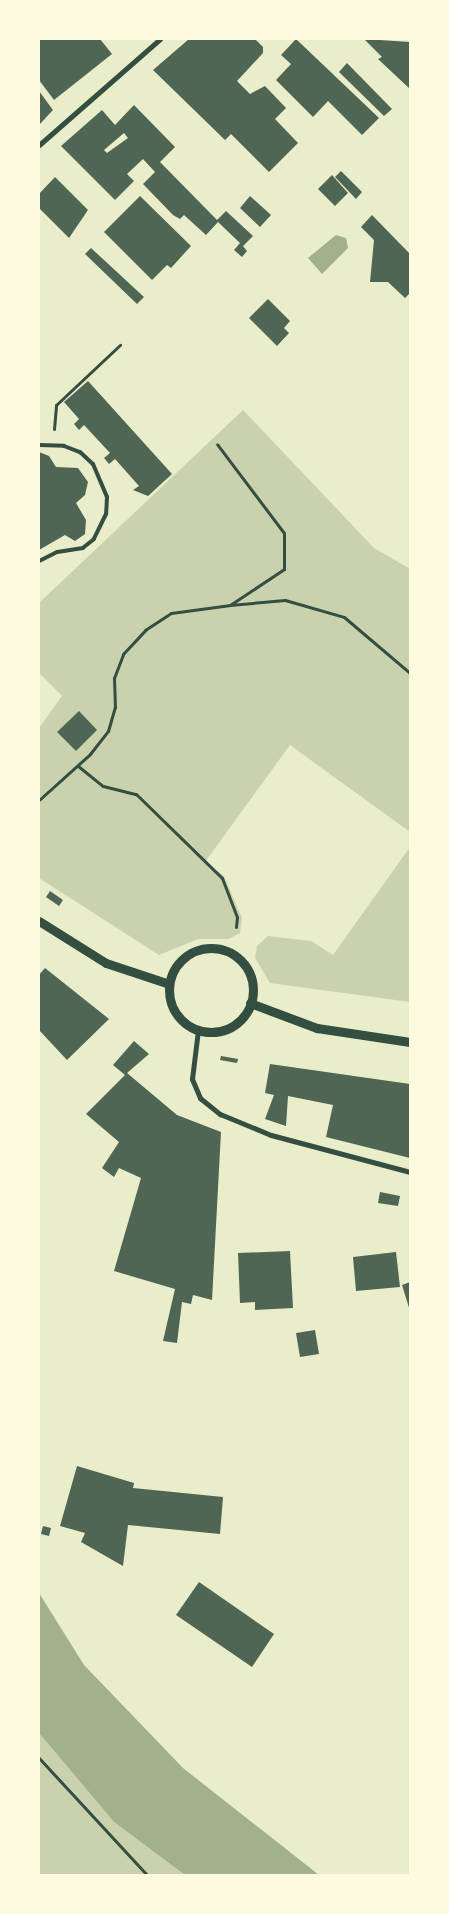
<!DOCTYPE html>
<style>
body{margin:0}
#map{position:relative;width:449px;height:1914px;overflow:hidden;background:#e9edc9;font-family:Merriweather,serif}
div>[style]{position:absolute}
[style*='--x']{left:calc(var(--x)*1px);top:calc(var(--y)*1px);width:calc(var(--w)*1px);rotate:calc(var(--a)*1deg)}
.green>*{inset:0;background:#cad2ad}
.water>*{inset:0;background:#a3b18a}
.building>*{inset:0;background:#4f6655}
.path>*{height:3px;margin:-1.5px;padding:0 1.5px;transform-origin:1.5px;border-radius:1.5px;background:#344e41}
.service>*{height:4px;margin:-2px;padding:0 2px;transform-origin:2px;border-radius:2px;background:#344e41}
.minor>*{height:5px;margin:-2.5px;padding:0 2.5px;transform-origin:2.5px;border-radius:2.5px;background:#344e41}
.tertiary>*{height:9px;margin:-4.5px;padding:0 4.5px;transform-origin:4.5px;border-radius:4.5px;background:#344e41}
.tertiary>.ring{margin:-4.5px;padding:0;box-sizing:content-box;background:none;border:9px solid #344e41;border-radius:50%}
span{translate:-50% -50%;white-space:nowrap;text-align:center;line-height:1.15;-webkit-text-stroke:5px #fefae0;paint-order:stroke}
.frame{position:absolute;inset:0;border:40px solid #fefae0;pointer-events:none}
</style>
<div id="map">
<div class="green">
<div style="clip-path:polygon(243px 410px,374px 548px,410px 569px,410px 832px,290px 745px,205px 862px,224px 876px,242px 918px,240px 933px,229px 939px,198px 939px,159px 955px,39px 878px,39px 728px,62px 696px,39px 673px,39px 603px)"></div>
<div style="clip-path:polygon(410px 847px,410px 1002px,270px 983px,255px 958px,257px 946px,268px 936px,311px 941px,333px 955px)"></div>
<div style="clip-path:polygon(39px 1733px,114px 1822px,185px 1875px,39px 1875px)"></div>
</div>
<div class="water">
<div style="clip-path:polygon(336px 235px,346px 238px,348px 248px,322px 274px,308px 258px)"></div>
<div style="clip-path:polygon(39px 1593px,84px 1665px,183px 1768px,319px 1875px,185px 1875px,114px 1822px,39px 1733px)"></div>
</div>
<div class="building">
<div style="clip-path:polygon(39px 39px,100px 39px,112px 54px,54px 100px,39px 80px)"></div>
<div style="clip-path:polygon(189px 39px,255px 39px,263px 47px,263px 53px,237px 81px,250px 94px,265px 86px,286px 108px,275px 119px,298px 143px,269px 172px,231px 134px,225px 140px,153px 70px)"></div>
<div style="clip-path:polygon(296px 39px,379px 118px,362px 135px,328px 101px,313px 117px,276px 80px,291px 64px,281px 55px)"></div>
<div style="clip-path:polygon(364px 39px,410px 42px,410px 89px,378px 59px,382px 57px)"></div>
<div style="clip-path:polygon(347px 63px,392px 109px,384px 116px,339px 72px)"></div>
<div style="clip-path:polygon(39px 91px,53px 110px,39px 125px)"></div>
<div style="clip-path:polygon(evenodd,134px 105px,175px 147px,160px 162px,217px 220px,226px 211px,253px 236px,243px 246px,247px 251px,242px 257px,234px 250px,240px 243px,218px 222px,206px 235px,184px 215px,180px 219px,173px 215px,143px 184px,155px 172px,143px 159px,127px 174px,134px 181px,115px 200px,61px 146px,102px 110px,115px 125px,134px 105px,124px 133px,128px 138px,107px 153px,104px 150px,124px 133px)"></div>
<div style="clip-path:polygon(341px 171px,362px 192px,356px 199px,335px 177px)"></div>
<div style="clip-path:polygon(332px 175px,348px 193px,335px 206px,318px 189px)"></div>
<div style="clip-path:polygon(55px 177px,88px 210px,69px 238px,39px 208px,39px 194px)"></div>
<div style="clip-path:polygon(140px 196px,191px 246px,171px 268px,167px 265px,152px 280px,104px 232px)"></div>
<div style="clip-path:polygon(250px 196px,271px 215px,260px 227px,240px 208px)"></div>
<div style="clip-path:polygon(372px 215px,410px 254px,410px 293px,405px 298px,388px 282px,370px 282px,374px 240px,361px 227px)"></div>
<div style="clip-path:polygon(91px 248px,144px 297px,137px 304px,85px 254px)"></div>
<div style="clip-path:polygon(268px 299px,290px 321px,284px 328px,289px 333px,277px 346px,249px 318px)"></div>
<div style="clip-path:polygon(88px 381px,172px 474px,148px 496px,133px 490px,139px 486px,115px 459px,109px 464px,104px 458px,110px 453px,84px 425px,79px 430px,74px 424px,79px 419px,64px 402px)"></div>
<div style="clip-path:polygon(39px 452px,49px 456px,56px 467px,78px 468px,88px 482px,85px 495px,76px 503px,86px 520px,85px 534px,75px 541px,65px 535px,39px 550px)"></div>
<div style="clip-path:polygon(79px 711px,97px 730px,76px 751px,57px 732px)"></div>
<div style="clip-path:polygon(50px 891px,63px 900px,59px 906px,46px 897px)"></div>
<div style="clip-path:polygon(45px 968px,109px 1019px,67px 1060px,39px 1030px,39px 975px)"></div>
<div style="clip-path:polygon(134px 1041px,149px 1054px,127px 1073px,177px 1115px,221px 1132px,212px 1300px,193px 1295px,191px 1304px,182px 1302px,177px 1343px,163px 1341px,175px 1289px,114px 1271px,141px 1178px,119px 1168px,114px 1177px,102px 1168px,119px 1142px,86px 1114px,125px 1075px,113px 1065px)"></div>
<div style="clip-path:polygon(221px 1056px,238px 1059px,237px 1063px,220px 1060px)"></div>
<div style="clip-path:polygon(270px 1064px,410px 1084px,410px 1158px,326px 1137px,333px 1105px,288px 1096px,286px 1126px,265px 1119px,274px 1095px,265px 1093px)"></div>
<div style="clip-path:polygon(380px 1192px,400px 1196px,398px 1206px,378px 1203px)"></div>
<div style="clip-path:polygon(290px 1251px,293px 1308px,255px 1310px,255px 1302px,240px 1303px,238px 1253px)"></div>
<div style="clip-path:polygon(396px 1252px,400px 1287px,356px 1291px,353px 1257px)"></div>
<div style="clip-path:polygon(410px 1282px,410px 1311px,402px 1285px)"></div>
<div style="clip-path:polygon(315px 1330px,319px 1354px,300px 1357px,296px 1333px)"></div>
<div style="clip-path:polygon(77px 1466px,134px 1483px,133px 1488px,223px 1497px,220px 1534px,128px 1525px,123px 1566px,81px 1542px,85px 1533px,60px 1526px)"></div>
<div style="clip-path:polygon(43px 1526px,51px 1528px,49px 1536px,41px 1534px)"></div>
<div style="clip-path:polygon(199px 1582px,274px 1634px,252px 1667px,176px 1615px)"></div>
</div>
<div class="path">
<div style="--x:54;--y:429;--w:24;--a:-85"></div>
<div style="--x:56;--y:405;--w:88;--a:-43.2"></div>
<div style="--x:230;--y:605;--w:55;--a:-5.2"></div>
<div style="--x:285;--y:600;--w:61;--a:16.1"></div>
<div style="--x:344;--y:617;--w:87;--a:40.3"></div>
<div style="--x:78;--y:766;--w:32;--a:39"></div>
<div style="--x:103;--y:786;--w:34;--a:14"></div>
<div style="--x:136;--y:794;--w:120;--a:44.3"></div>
<div style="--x:222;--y:878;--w:42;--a:69"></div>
<div style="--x:237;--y:917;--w:10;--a:96"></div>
<div style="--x:39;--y:800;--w:69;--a:-42"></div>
<div style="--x:90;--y:754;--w:29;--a:-52"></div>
<div style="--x:108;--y:731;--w:25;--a:-74"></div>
<div style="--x:115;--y:707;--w:29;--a:-92"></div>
<div style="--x:114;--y:678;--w:26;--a:-69"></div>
<div style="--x:123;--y:654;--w:33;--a:-47"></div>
<div style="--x:145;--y:630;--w:31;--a:-33"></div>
<div style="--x:171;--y:613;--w:60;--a:-7.7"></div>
<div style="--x:230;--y:605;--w:65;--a:-33.7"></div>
<div style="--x:284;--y:569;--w:36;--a:-90"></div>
<div style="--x:284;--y:533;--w:111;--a:-127"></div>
<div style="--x:39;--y:1758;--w:159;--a:47.3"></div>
</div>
<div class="service">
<div style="--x:39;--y:445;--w:25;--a:2"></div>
<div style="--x:64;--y:446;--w:17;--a:21"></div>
<div style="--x:80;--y:452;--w:18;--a:43"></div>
<div style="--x:93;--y:464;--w:36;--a:67"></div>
<div style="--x:107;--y:497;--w:17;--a:93"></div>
<div style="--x:106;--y:514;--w:28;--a:116"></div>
<div style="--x:94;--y:539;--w:14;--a:141"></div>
<div style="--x:83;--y:548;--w:26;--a:171"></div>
<div style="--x:57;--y:552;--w:20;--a:153"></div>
</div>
<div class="minor">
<div style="--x:39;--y:145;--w:161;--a:-41.2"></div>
<div style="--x:198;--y:1030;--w:49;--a:97"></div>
<div style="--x:192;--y:1079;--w:21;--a:67"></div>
<div style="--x:200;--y:1098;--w:26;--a:39"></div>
<div style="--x:220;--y:1114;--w:55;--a:22.4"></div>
<div style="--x:271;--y:1135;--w:144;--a:14.9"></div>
</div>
<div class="tertiary">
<div style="--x:39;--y:921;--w:79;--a:32.1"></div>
<div style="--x:106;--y:963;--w:66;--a:18.4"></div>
<div class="ring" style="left:169px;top:948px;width:75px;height:75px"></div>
<div style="--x:250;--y:1003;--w:72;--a:20.5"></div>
<div style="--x:317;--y:1028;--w:94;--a:8.6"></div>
</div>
<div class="frame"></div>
</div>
